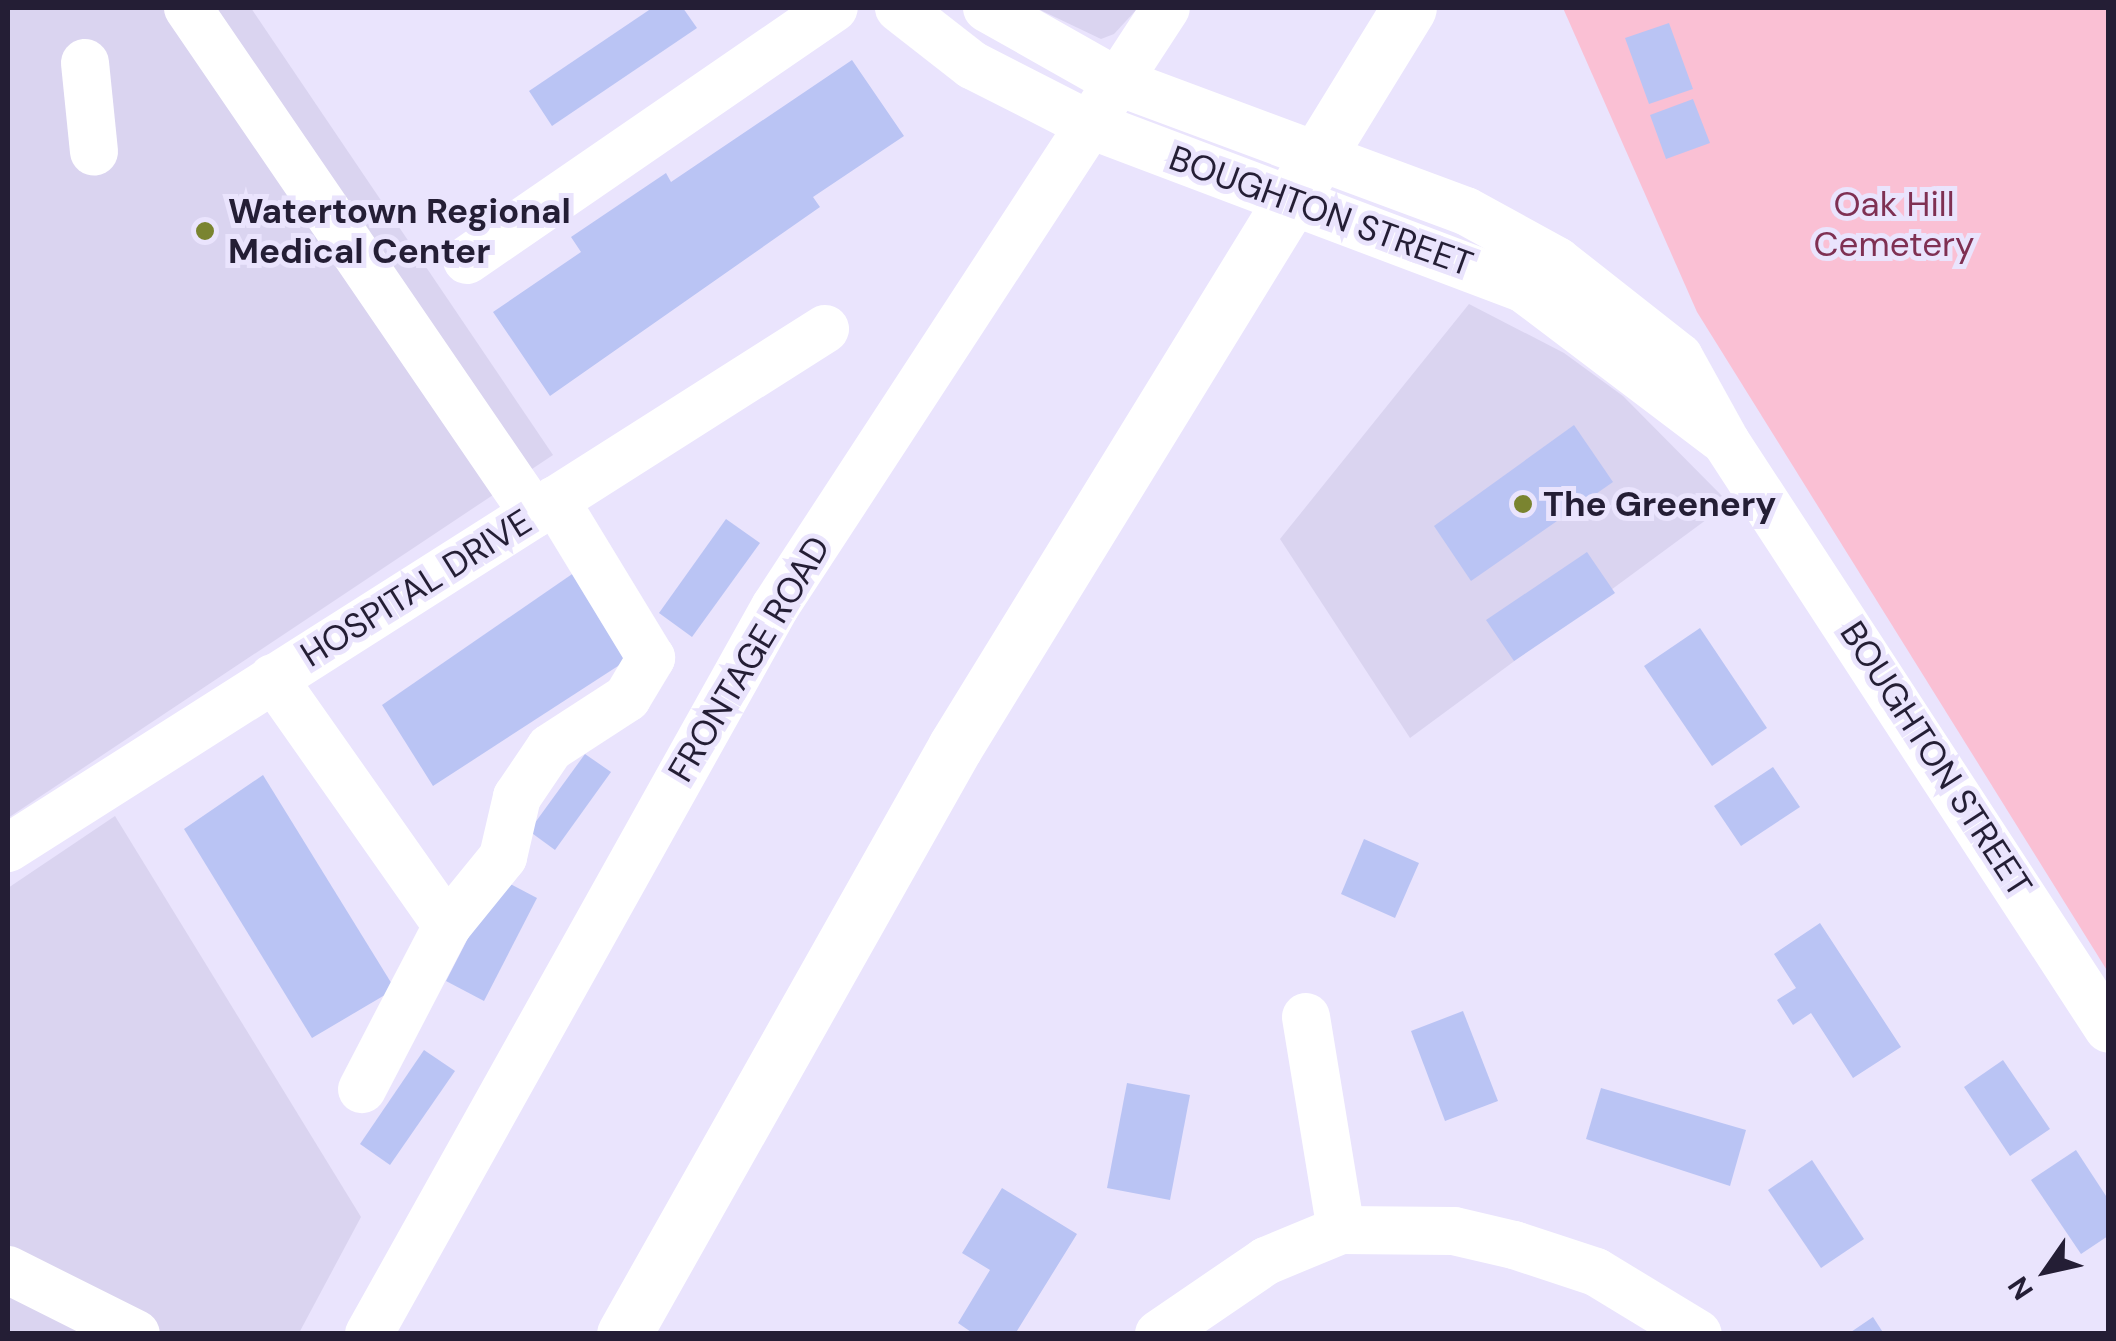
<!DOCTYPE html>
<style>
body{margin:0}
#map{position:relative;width:2116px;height:1341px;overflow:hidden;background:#eae4fd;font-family:"DM Sans",sans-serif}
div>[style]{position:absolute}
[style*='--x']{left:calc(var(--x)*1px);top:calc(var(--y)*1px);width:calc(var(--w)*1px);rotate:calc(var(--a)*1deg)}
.built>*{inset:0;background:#dad4f0}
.green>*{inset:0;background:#fac0d4}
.building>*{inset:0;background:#bac4f4}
.minor>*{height:48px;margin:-24px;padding:0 24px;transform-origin:24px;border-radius:24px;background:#fff}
.highway>*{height:55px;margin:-27.5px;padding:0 27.5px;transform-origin:27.5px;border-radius:27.5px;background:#fff}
.dots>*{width:28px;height:28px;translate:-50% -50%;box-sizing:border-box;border:5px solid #eae4fd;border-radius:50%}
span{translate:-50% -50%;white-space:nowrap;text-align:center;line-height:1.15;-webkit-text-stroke:10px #eae4fd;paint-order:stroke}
.park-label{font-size:35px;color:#7f3053}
.poi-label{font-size:35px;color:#241e35;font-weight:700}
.left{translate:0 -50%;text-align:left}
.street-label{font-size:35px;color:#241e35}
.frame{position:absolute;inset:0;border:10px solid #241e35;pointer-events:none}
.north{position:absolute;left:1996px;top:1221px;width:100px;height:100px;-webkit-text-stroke:8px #eae4fd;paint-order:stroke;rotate:236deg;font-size:28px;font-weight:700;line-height:40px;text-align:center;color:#241e35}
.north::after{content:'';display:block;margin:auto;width:35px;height:45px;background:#241e35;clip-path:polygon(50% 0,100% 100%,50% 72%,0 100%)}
</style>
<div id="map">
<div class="built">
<div style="clip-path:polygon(8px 8px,251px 8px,553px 455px,8px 818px)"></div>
<div style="clip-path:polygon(1036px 8px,1138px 8px,1114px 34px,1101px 39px)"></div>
<div style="clip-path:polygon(1469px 304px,1564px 353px,1623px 396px,1729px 503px,1410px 738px,1280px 539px)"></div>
<div style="clip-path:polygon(115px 816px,361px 1217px,299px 1333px,8px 1334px,8px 888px)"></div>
</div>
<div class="green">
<div style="clip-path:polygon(1563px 8px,2108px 8px,2108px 972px,1697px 312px)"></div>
</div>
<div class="building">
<div style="clip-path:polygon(652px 8px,683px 8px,697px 28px,552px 126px,529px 91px)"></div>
<div style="clip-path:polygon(1669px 23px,1693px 89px,1649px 104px,1625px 38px)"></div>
<div style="clip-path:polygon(852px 60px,904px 136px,813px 197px,820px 207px,550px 396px,493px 312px,581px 252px,571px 237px,666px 173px,671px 182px)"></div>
<div style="clip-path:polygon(1693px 99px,1710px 143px,1666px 159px,1650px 115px)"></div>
<div style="clip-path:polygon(1574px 425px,1613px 482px,1471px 581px,1434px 526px)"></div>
<div style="clip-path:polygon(726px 519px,760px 543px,692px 637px,659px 613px)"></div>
<div style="clip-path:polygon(1587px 552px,1615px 593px,1514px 661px,1486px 620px)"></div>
<div style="clip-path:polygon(578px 570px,635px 655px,433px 786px,382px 705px)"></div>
<div style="clip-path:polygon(1700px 628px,1767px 728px,1712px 766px,1644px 666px)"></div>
<div style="clip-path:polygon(585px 754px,611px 772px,555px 850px,529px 831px)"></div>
<div style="clip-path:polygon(1773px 767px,1800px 807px,1741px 846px,1714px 806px)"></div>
<div style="clip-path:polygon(263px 775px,395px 989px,312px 1038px,184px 829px)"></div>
<div style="clip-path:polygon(1364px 839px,1419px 863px,1395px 918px,1341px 894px)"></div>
<div style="clip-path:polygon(499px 878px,537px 898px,484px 1001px,446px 981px)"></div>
<div style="clip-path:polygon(1820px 923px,1901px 1047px,1853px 1078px,1811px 1013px,1793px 1025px,1777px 1000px,1796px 988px,1774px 954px)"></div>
<div style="clip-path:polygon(1463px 1011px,1498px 1101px,1445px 1121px,1411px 1031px)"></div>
<div style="clip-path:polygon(424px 1050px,455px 1071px,390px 1165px,360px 1144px)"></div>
<div style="clip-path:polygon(2003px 1060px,2050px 1129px,2010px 1156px,1964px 1087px)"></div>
<div style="clip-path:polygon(1127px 1083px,1190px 1095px,1170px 1200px,1107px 1188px)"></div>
<div style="clip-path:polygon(1601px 1088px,1746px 1130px,1730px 1186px,1586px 1139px)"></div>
<div style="clip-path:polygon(2076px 1150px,2108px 1199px,2108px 1236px,2081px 1254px,2031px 1180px)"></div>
<div style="clip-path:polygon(1812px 1160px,1864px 1239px,1821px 1268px,1768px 1190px)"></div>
<div style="clip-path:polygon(1002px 1188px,1077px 1234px,1015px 1334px,974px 1334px,958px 1323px,990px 1270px,962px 1253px)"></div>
<div style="clip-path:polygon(1873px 1317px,1884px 1334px,1848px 1334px)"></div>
</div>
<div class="minor">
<div style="--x:188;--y:8;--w:613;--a:55.64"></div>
<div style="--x:899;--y:8;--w:93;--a:38"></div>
<div style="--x:972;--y:65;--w:130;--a:27"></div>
<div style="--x:1088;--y:124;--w:465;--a:20.7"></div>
<div style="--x:1523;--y:288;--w:247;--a:37.1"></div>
<div style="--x:987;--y:8;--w:148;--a:29.5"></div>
<div style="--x:1116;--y:81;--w:373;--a:20.4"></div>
<div style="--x:1466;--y:211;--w:104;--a:28.8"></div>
<div style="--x:1557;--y:261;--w:155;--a:38.2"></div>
<div style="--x:1679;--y:357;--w:97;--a:61.1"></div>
<div style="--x:1726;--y:442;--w:700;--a:56.9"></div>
<div style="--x:85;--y:63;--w:89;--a:84.2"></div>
<div style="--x:467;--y:260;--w:445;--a:-34.5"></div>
<div style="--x:273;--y:678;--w:303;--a:54.9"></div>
<div style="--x:447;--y:926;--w:184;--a:117.5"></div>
<div style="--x:8;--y:848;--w:968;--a:-32.43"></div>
<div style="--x:447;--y:926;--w:89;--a:-50.9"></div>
<div style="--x:503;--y:857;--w:62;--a:-76.9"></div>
<div style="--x:517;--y:797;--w:59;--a:-56"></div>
<div style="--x:550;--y:748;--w:92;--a:-33"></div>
<div style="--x:627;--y:698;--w:47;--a:-59"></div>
<div style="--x:651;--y:658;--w:185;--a:-121.3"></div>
<div style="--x:1306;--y:1017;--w:216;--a:80.7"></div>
<div style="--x:8;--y:1270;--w:143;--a:26.6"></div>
<div style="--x:369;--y:1334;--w:833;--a:-60.82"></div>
<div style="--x:775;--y:607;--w:715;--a:-56.87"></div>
<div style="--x:1159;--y:1334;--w:130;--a:-34.3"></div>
<div style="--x:1266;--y:1261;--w:81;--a:-22.5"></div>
<div style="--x:1341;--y:1230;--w:113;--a:0.5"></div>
<div style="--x:1454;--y:1231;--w:62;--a:13.1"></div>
<div style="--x:1514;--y:1245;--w:86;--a:18.2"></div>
<div style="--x:1596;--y:1272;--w:119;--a:31.3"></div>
</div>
<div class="highway">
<div style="--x:624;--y:1334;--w:674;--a:-60.58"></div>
<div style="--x:955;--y:747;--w:867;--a:-58.44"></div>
</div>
<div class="dots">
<div style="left:205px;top:231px;background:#7a8430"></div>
<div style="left:1523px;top:504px;background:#7a8430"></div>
</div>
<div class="park-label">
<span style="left:1894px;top:224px">Oak Hill<br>Cemetery</span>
</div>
<div class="poi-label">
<span class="left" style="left:228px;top:231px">Watertown Regional<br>Medical Center</span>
<span class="left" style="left:1543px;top:504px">The Greenery</span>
</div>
<div class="street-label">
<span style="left:1321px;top:211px;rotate:20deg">BOUGHTON STREET</span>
<span style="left:416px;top:588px;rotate:-32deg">HOSPITAL DRIVE</span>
<span style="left:749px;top:659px;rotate:-59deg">FRONTAGE ROAD</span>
<span style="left:1936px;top:759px;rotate:57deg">BOUGHTON STREET</span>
</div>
<div class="frame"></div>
<div class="north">N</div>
</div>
